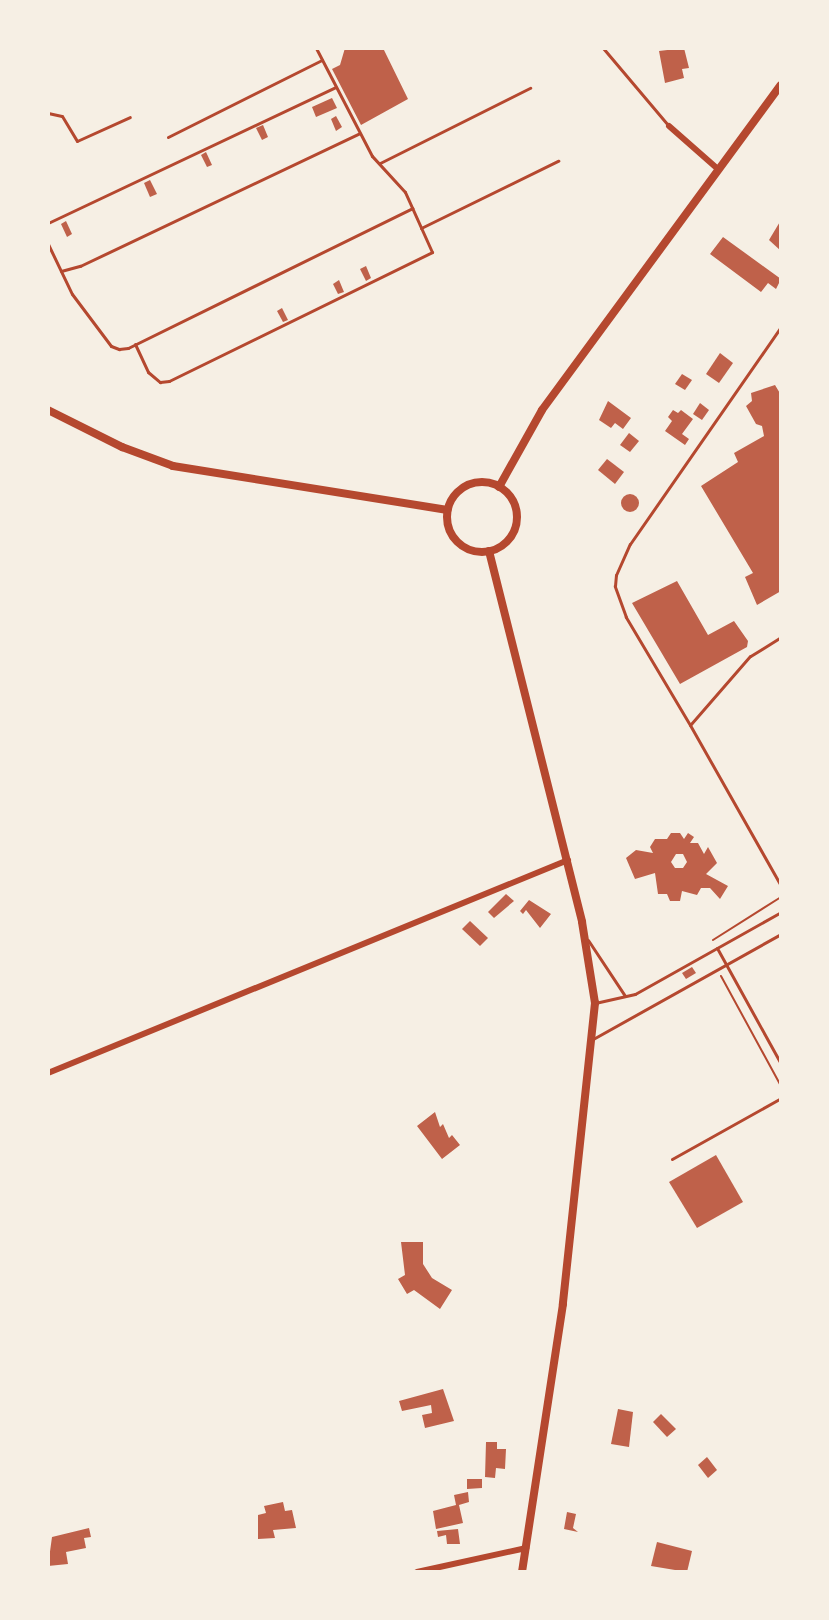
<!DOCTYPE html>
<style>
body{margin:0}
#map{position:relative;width:829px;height:1620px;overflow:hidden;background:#f6efe4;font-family:"PT Sans Narrow",sans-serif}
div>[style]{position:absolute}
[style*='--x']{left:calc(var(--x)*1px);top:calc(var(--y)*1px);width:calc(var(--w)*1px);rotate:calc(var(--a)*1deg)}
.building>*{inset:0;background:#bf614a}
.round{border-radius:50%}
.path>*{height:2px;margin:-1px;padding:0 1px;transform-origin:1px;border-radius:1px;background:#b5482f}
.service>*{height:3px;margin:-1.5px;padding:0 1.5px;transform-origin:1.5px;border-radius:1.5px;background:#b5482f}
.minor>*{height:6px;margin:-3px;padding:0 3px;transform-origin:3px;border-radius:3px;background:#b5482f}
.tertiary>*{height:8px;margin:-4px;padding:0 4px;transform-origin:4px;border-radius:4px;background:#b5482f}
.tertiary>.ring{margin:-4px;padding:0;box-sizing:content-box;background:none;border:8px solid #b5482f;border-radius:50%}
span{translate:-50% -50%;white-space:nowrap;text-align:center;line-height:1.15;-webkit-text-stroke:4.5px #f6efe4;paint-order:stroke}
.frame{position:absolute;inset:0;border:50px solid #f6efe4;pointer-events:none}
</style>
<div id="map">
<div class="building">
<div style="clip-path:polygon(345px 48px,383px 48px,408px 99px,361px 125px,332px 69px,340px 65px)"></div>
<div style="clip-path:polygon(684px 48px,689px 68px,682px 69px,684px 78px,665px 83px,659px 51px)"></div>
<div style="clip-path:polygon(332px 98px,337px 108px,316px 117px,312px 107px)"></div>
<div style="clip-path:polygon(336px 116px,342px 127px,336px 131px,331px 119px)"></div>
<div style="clip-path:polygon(263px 125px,268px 137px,262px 140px,256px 128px)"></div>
<div style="clip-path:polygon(206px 152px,212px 165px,207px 167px,201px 155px)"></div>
<div style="clip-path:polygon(150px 180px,157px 194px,150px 197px,144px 183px)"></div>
<div style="clip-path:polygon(781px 220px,781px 251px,769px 240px)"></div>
<div style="clip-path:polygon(66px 221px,72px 234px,67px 237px,61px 224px)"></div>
<div style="clip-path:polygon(723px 237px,781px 279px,776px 289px,768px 283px,761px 292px,710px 254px)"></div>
<div style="clip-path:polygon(366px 266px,371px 278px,366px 281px,360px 269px)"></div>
<div style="clip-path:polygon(339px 280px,344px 292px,338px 294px,333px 284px)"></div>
<div style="clip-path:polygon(282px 308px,288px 320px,283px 322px,277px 311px)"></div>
<div style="clip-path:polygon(720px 353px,733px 363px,719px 383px,706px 374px)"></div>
<div style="clip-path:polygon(682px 374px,692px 380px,685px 390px,675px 384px)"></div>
<div style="clip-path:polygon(775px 385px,781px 395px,781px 591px,757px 605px,745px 577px,753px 573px,701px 486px,738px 462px,734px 453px,764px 436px,762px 426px,756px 424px,746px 406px,752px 401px,751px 393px)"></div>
<div style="clip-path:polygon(608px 401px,631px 418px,623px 429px,615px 423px,611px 428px,599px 420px)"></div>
<div style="clip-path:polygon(700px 403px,709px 410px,702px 420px,693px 414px)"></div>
<div style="clip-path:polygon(673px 410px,678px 413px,681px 410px,693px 419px,682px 434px,689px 439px,685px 445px,665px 431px,672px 421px,668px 417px)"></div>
<div style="clip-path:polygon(629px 433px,639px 441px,630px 452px,620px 445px)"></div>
<div style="clip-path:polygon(607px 459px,624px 472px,615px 484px,598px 470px)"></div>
<div class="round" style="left:621px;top:494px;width:18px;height:18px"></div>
<div style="clip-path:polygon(677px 581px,708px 635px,734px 621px,748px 641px,747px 647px,680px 684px,632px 603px)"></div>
<div style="clip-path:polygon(evenodd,671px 833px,680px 833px,684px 839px,688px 833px,694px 837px,690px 843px,698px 843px,704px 854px,708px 847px,717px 863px,706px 874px,728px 886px,720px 899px,710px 888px,701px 888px,697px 895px,682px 891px,680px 901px,670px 901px,667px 894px,658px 894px,655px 873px,635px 879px,626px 858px,636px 850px,653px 853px,650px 847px,655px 839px,667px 839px,671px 833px,676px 854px,683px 854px,687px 862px,683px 868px,675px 868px,671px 862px,676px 854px)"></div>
<div style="clip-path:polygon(506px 894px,514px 901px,494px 918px,488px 912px)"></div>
<div style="clip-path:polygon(529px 900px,551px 914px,540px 928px,526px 910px,523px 914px,520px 911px)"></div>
<div style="clip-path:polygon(470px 921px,488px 938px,480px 946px,462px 929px)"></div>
<div style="clip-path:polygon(692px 967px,696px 973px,686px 979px,682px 973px)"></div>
<div style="clip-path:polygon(435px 1112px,440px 1127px,443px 1124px,449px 1138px,452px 1135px,460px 1145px,442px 1159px,417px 1126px)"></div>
<div style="clip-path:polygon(716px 1155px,743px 1202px,697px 1228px,669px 1182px)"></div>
<div style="clip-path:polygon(401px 1242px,423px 1242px,423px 1264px,432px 1278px,452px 1290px,440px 1309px,414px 1290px,407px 1294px,398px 1279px,405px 1275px)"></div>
<div style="clip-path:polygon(443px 1389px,454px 1421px,425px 1428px,422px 1415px,432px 1413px,431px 1405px,402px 1411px,399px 1401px)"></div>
<div style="clip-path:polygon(618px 1409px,633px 1412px,629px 1447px,611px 1444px)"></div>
<div style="clip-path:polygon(661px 1414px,676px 1429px,667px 1437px,653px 1422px)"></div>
<div style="clip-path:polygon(486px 1442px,497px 1442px,497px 1449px,506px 1449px,505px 1469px,496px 1468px,495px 1478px,485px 1477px)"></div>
<div style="clip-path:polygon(707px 1457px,717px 1470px,708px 1478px,698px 1465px)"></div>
<div style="clip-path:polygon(467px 1479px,482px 1479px,482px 1488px,467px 1489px)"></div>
<div style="clip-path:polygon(468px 1492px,469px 1502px,459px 1505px,463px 1523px,436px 1529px,433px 1511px,456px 1505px,454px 1495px)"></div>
<div style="clip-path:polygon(283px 1502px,285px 1511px,292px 1510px,296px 1528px,273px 1530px,275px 1538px,258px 1539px,258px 1515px,266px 1513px,264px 1506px)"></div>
<div style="clip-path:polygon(567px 1512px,576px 1514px,573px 1528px,578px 1532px,564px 1529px)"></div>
<div style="clip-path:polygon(89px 1528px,91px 1537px,84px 1538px,86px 1548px,66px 1552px,68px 1564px,48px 1566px,52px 1537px)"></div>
<div style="clip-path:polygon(458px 1529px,460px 1544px,447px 1544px,446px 1535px,438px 1537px,437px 1531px)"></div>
<div style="clip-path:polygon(657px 1542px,692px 1551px,687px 1572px,651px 1566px)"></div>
</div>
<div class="path">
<div style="--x:713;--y:940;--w:80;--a:-32.3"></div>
<div style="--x:721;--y:976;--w:125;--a:61.4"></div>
</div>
<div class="service">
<div style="--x:603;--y:48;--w:102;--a:49.8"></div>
<div style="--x:48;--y:113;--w:14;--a:12"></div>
<div style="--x:62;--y:116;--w:29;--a:59"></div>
<div style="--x:77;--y:141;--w:58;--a:-24.4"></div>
<div style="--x:168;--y:137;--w:172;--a:-26.6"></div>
<div style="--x:380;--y:163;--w:168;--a:-26.6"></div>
<div style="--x:48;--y:223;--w:318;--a:-25.3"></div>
<div style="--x:421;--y:228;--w:153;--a:-26.1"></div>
<div style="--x:48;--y:244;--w:55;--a:64.4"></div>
<div style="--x:72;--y:294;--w:65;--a:53.1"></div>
<div style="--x:111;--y:346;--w:9;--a:21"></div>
<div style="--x:119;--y:349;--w:9;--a:-6"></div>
<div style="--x:128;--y:348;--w:317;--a:-26.2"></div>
<div style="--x:61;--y:271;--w:20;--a:-15"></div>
<div style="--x:80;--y:266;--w:308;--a:-25.4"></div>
<div style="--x:135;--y:344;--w:31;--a:65"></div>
<div style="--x:148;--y:372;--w:16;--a:40"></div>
<div style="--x:160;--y:382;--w:9;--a:-6"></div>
<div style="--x:169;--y:381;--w:293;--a:-26.1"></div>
<div style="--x:432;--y:252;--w:66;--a:-114.2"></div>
<div style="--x:405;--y:192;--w:49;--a:-132.5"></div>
<div style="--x:372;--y:156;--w:122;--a:-117.4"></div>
<div style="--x:781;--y:637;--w:36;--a:148"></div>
<div style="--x:750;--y:656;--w:91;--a:131"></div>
<div style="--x:690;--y:725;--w:185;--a:60.5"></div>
<div style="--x:690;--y:725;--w:126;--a:-120.7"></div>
<div style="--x:626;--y:617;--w:33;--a:-110"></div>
<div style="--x:615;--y:586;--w:11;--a:-85"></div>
<div style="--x:616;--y:575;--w:34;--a:-66"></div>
<div style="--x:630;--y:544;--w:264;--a:-55.2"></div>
<div style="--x:588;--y:940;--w:67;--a:56.5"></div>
<div style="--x:717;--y:948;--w:132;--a:61.1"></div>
<div style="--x:595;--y:1003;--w:41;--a:-12.7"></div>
<div style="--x:635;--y:994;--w:167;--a:-29.3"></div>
<div style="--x:593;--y:1039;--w:215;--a:-29.2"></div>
<div style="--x:672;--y:1159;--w:125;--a:-29.2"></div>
</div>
<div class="minor">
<div style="--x:669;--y:126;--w:65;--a:41.3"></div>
<div style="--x:48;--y:1073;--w:562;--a:-22.27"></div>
<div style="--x:417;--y:1572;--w:112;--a:-12.4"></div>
</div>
<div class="tertiary">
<div style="--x:48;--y:410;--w:83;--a:26.6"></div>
<div style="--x:122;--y:447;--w:54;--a:20.4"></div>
<div style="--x:173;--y:466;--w:278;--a:9.1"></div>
<div class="ring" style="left:447px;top:482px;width:62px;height:62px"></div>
<div style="--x:499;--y:487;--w:88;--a:-60.8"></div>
<div style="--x:542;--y:410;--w:403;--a:-53.7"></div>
<div style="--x:489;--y:551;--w:382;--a:75.9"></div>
<div style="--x:582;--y:922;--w:82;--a:80.9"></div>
<div style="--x:595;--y:1003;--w:303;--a:96.1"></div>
<div style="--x:563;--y:1304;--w:271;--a:98.7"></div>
</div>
<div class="frame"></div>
</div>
